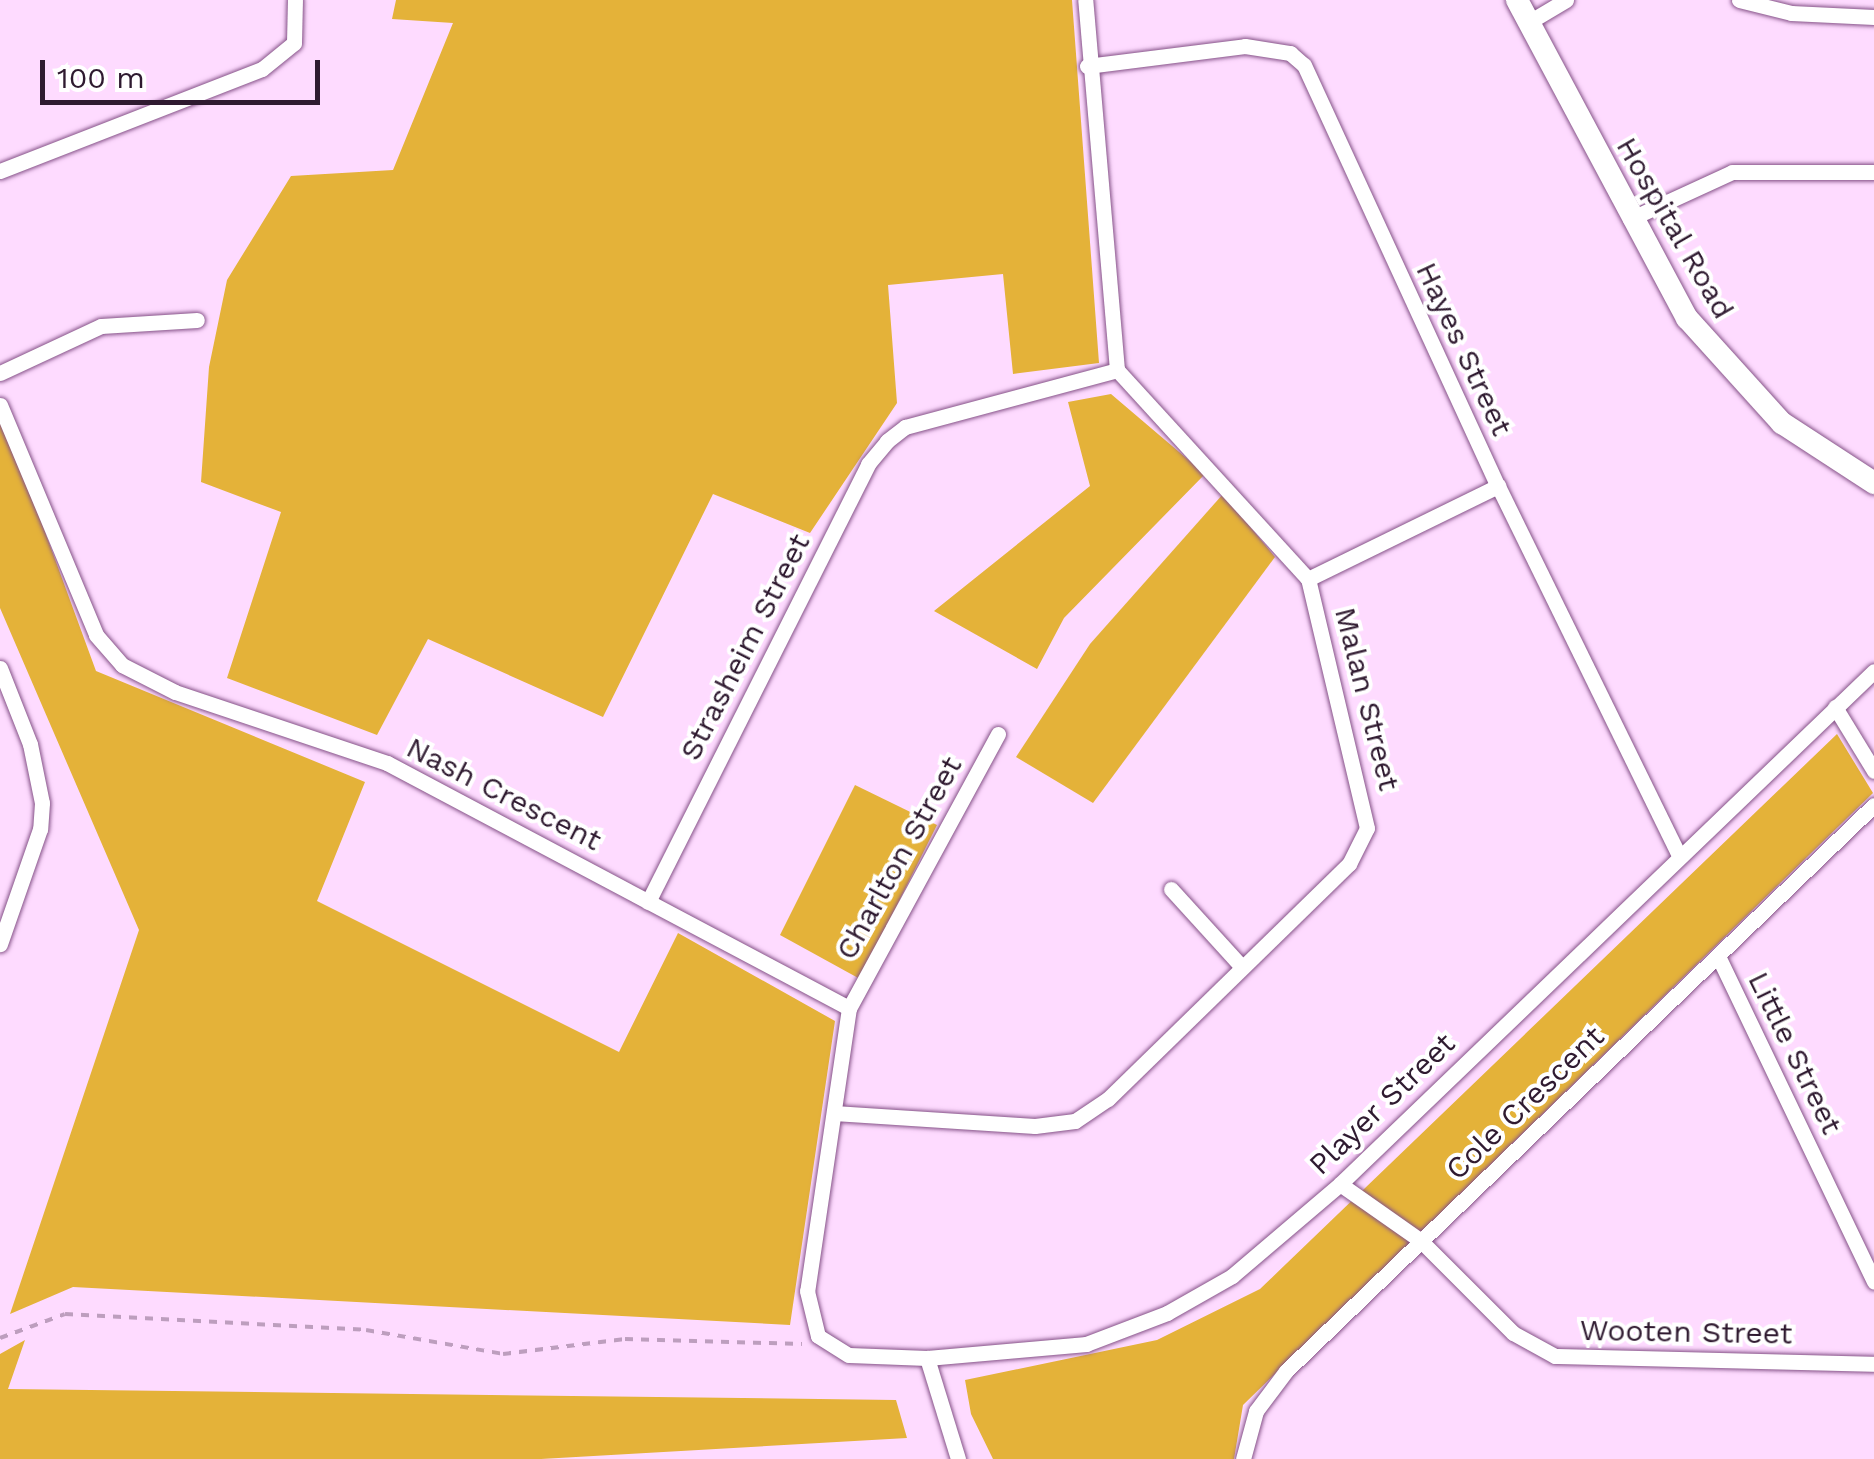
<!DOCTYPE html>
<style>
body{margin:0}
#map{position:relative;width:1874px;height:1459px;overflow:hidden;background:#fedbff;font-family:"Work Sans",sans-serif}
div>[style]{position:absolute}
[style*='--x']{left:calc(var(--x)*1px);top:calc(var(--y)*1px);width:calc(var(--w)*1px);rotate:calc(var(--a)*1deg)}
.green>*{inset:0;background:#e4b239}
.path>*{height:4px;margin-top:-2px;transform-origin:0;background:repeating-linear-gradient(90deg,#bd9ebe 0 8px,transparent 0 16px)}
.roads{filter:drop-shadow(0 0 2px #855288) drop-shadow(0 0 2px #855288)}
.street>*{height:15px;margin:-7.5px;padding:0 7.5px;transform-origin:7.5px;border-radius:7.5px;background:#fff}
.secondary>*{height:22px;margin:-11px;padding:0 11px;transform-origin:11px;border-radius:11px;background:#fff}
span{translate:-50% -50%;white-space:nowrap;text-align:center;line-height:1.15;-webkit-text-stroke:8px #fff;paint-order:stroke}
.street-label{font-size:30px;color:#2f1a30}
.scale{position:absolute;left:40px;top:60px;width:280px;height:45px;box-sizing:border-box;border:5px solid #2f1a30;border-top:0;padding-left:12px;font-size:30px;line-height:35px;white-space:nowrap;color:#2f1a30;-webkit-text-stroke:8px #fff;paint-order:stroke}
</style>
<div id="map">
<div class="green">
<div style="clip-path:polygon(396px 0,1072px 0,1099px 363px,1013px 374px,1003px 274px,888px 285px,897px 403px,810px 533px,713px 494px,603px 717px,428px 639px,377px 735px,227px 678px,281px 512px,201px 482px,209px 367px,227px 280px,291px 176px,393px 170px,453px 23px,392px 19px)"></div>
<div style="clip-path:polygon(1111px 394px,1205px 474px,1064px 618px,1037px 669px,934px 611px,1090px 486px,1068px 402px)"></div>
<div style="clip-path:polygon(0 409px,96px 671px,365px 782px,317px 901px,619px 1052px,678px 933px,835px 1021px,790px 1325px,73px 1287px,10px 1314px,139px 930px,0 608px)"></div>
<div style="clip-path:polygon(1223px 494px,1275px 557px,1093px 803px,1016px 757px,1090px 644px)"></div>
<div style="clip-path:polygon(1837px 734px,1873px 793px,1243px 1405px,1234px 1459px,993px 1459px,971px 1414px,965px 1380px,1157px 1340px,1260px 1289px)"></div>
<div style="clip-path:polygon(855px 785px,937px 825px,860px 979px,780px 935px)"></div>
<div style="clip-path:polygon(25px 1340px,8px 1389px,896px 1400px,907px 1438px,541px 1459px,0 1459px,0 1354px)"></div>
</div>
<div class="path">
<div style="--x:0;--y:1338;--w:69;--a:-20.3"></div>
<div style="--x:65;--y:1314;--w:301;--a:3"></div>
<div style="--x:366;--y:1330;--w:139;--a:9.9"></div>
<div style="--x:503;--y:1354;--w:123;--a:-7"></div>
<div style="--x:625;--y:1339;--w:177;--a:1.6"></div>
</div>
<div class="roads">
<div class="street">
<div style="--x:1739;--y:0;--w:54;--a:14"></div>
<div style="--x:1791;--y:13;--w:83;--a:2.8"></div>
<div style="--x:1529;--y:22;--w:43;--a:-30.7"></div>
<div style="--x:1087;--y:66;--w:159;--a:-7.2"></div>
<div style="--x:1245;--y:46;--w:46;--a:8.8"></div>
<div style="--x:1290;--y:53;--w:18;--a:41"></div>
<div style="--x:1304;--y:65;--w:464;--a:65.3"></div>
<div style="--x:1498;--y:486;--w:409;--a:63.9"></div>
<div style="--x:0;--y:171;--w:281;--a:-21.3"></div>
<div style="--x:262;--y:69;--w:41;--a:-39.1"></div>
<div style="--x:294;--y:43;--w:43;--a:-88.7"></div>
<div style="--x:1630;--y:219;--w:112;--a:-24.7"></div>
<div style="--x:1732;--y:172;--w:142;--a:0"></div>
<div style="--x:0;--y:373;--w:111;--a:-25"></div>
<div style="--x:101;--y:326;--w:96;--a:-3.6"></div>
<div style="--x:0;--y:405;--w:249;--a:67.3"></div>
<div style="--x:96;--y:635;--w:40;--a:49"></div>
<div style="--x:122;--y:665;--w:59;--a:27"></div>
<div style="--x:175;--y:692;--w:224;--a:18.5"></div>
<div style="--x:387;--y:763;--w:523;--a:27.94"></div>
<div style="--x:1308;--y:579;--w:212;--a:-26.1"></div>
<div style="--x:0;--y:668;--w:82;--a:68.5"></div>
<div style="--x:30;--y:744;--w:60;--a:78.5"></div>
<div style="--x:42;--y:803;--w:26;--a:94"></div>
<div style="--x:40;--y:829;--w:122;--a:109.2"></div>
<div style="--x:1835;--y:707;--w:75;--a:58.6"></div>
<div style="--x:998;--y:734;--w:312;--a:118.5"></div>
<div style="--x:849;--y:1008;--w:286;--a:98.4"></div>
<div style="--x:807;--y:1291;--w:46;--a:76.3"></div>
<div style="--x:818;--y:1336;--w:36;--a:32"></div>
<div style="--x:849;--y:1355;--w:78;--a:2.2"></div>
<div style="--x:927;--y:1358;--w:160;--a:-5"></div>
<div style="--x:1086;--y:1344;--w:87;--a:-20.9"></div>
<div style="--x:1167;--y:1313;--w:75;--a:-29.6"></div>
<div style="--x:1232;--y:1276;--w:142;--a:-40.4"></div>
<div style="--x:1340;--y:1184;--w:740;--a:-43.85"></div>
<div style="--x:1171;--y:889;--w:105;--a:47.7"></div>
<div style="--x:648;--y:902;--w:490;--a:-63.3"></div>
<div style="--x:868;--y:464;--w:30;--a:-50"></div>
<div style="--x:887;--y:441;--w:23;--a:-38"></div>
<div style="--x:905;--y:427;--w:220;--a:-15"></div>
<div style="--x:1718;--y:956;--w:361;--a:64.4"></div>
<div style="--x:834;--y:1113;--w:201;--a:3.7"></div>
<div style="--x:1035;--y:1126;--w:40;--a:-7.1"></div>
<div style="--x:1075;--y:1121;--w:40;--a:-34"></div>
<div style="--x:1108;--y:1099;--w:337;--a:-44.3"></div>
<div style="--x:1349;--y:864;--w:40;--a:-63.4"></div>
<div style="--x:1367;--y:828;--w:256;--a:-103.3"></div>
<div style="--x:1308;--y:579;--w:283;--a:-132.4"></div>
<div style="--x:1117;--y:370;--w:371;--a:-94.9"></div>
<div style="--x:1340;--y:1184;--w:99;--a:35.1"></div>
<div style="--x:1421;--y:1241;--w:130;--a:45"></div>
<div style="--x:1513;--y:1333;--w:48;--a:28.7"></div>
<div style="--x:1555;--y:1356;--w:319;--a:1.4"></div>
<div style="--x:927;--y:1358;--w:106;--a:72.9"></div>
<div style="--x:1243;--y:1459;--w:50;--a:-74.8"></div>
<div style="--x:1256;--y:1411;--w:50;--a:-53.1"></div>
<div style="--x:1286;--y:1371;--w:816;--a:-43.91"></div>
</div>
<div class="secondary">
<div style="--x:1517;--y:0;--w:361;--a:61.9"></div>
<div style="--x:1687;--y:318;--w:142;--a:47.9"></div>
<div style="--x:1782;--y:423;--w:110;--a:33.1"></div>
</div>
</div>
<div class="street-label">
<span style="left:1675px;top:228px;rotate:60deg">Hospital Road</span>
<span style="left:1464px;top:349px;rotate:65deg">Hayes Street</span>
<span style="left:745px;top:647px;rotate:-63deg">Strasheim Street</span>
<span style="left:1367px;top:699px;rotate:76deg">Malan Street</span>
<span style="left:504px;top:794px;rotate:27deg">Nash Crescent</span>
<span style="left:899px;top:858px;rotate:-61deg">Charlton Street</span>
<span style="left:1795px;top:1053px;rotate:64deg">Little Street</span>
<span style="left:1525px;top:1103px;rotate:-44deg">Cole Crescent</span>
<span style="left:1382px;top:1104px;rotate:-44deg">Player Street</span>
<span style="left:1686px;top:1332px;rotate:1deg">Wooten Street</span>
</div>
<div class="scale">100 m</div>
</div>
